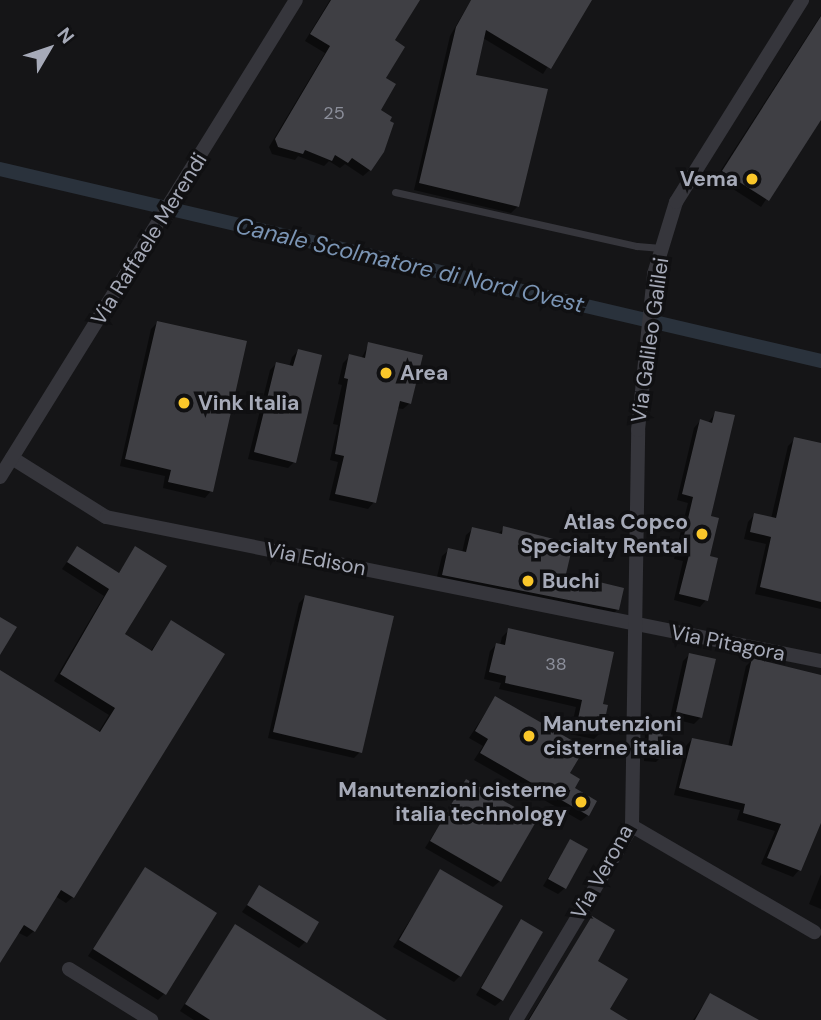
<!DOCTYPE html>
<style>
body{margin:0}
#map{position:relative;width:821px;height:1020px;overflow:hidden;background:#151517;font-family:"DM Sans",sans-serif}
div>[style]{position:absolute}
[style*='--x']{left:calc(var(--x)*1px);top:calc(var(--y)*1px);width:calc(var(--w)*1px);rotate:calc(var(--a)*1deg)}
.shadow>*{inset:0;background:#0007}
.canal>*{height:14px;margin:-7px;padding:0 7px;transform-origin:7px;border-radius:7px;background:#2a323c}
.building>*{inset:0;background:#3f3f44}
.service>*{height:7px;margin:-3.5px;padding:0 3.5px;transform-origin:3.5px;border-radius:3.5px;background:#36363c}
.minor>*{height:14px;margin:-7px;padding:0 7px;transform-origin:7px;border-radius:7px;background:#36363c}
.dots>*{width:19px;height:19px;translate:-50% -50%;box-sizing:border-box;border:4px solid #101012;border-radius:50%}
span{translate:-50% -50%;white-space:nowrap;text-align:center;line-height:1.15;-webkit-text-stroke:7px #101012;paint-order:stroke}
.number-label{font-size:18px;color:#8c8f9b}
.number-label span{-webkit-text-stroke-width:0}
.poi-label{font-size:21px;color:#a6aab8;font-weight:700}
.right{translate:-100% -50%;text-align:right}
.left{translate:0 -50%;text-align:left}
.street-label{font-size:21px;color:#a6aab8}
.water-label{font-size:23px;color:#7b95b5;font-style:italic}
.north{position:absolute;left:14px;top:14px;width:70px;height:70px;-webkit-text-stroke:5px #101012;paint-order:stroke;rotate:51deg;font-size:19px;font-weight:700;line-height:28px;text-align:center;color:#a6aab8}
.north::after{content:'';display:block;margin:auto;width:24px;height:32px;background:#a6aab8;clip-path:polygon(50% 0,100% 100%,50% 72%,0 100%)}
</style>
<div id="map">
<div class="shadow">
<div style="clip-path:polygon(330px 0,418px 0,393px 40px,370px 170px,363px 176px,345px 164px,340px 168px,329px 161px,324px 166px,298px 156px,295px 160px,272px 154px,269px 147px,325px 53px,305px 41px)"></div>
<div style="clip-path:polygon(471px 0,590px 0,543px 74px,483px 38px,474px 77px,518px 206px,511px 213px,414px 190px,450px 36px)"></div>
<div style="clip-path:polygon(821px 15px,821px 117px,761px 207px,716px 178px)"></div>
<div style="clip-path:polygon(157px 323px,211px 491px,205px 498px,163px 488px,165px 476px,120px 466px,151px 329px)"></div>
<div style="clip-path:polygon(369px 344px,410px 403px,403px 409px,396px 408px,374px 502px,368px 509px,329px 500px,338px 462px,330px 460px,338px 425px,333px 424px,342px 385px,338px 384px,343px 363px,350px 356px,361px 359px)"></div>
<div style="clip-path:polygon(298px 351px,294px 462px,288px 468px,248px 459px,270px 370px,276px 364px,289px 367px,292px 357px)"></div>
<div style="clip-path:polygon(716px 412px,706px 600px,700px 607px,674px 600px,683px 561px,674px 559px,688px 503px,677px 500px,694px 428px,700px 421px,708px 423px)"></div>
<div style="clip-path:polygon(795px 439px,821px 445px,821px 609px,755px 594px,766px 544px,744px 539px,748px 522px,754px 515px,771px 519px,788px 446px)"></div>
<div style="clip-path:polygon(504px 528px,564px 575px,617px 610px,611px 616px,436px 581px,442px 556px,449px 550px,462px 553px,466px 535px,473px 529px,497px 535px)"></div>
<div style="clip-path:polygon(77px 548px,118px 574px,136px 549px,122px 635px,150px 652px,171px 623px,73px 897px,66px 903px,55px 896px,34px 931px,27px 937px,17px 932px,0 960px,0 672px,98px 733px,109px 715px,54px 681px,104px 596px,62px 569px)"></div>
<div style="clip-path:polygon(305px 597px,360px 752px,354px 758px,268px 738px,299px 603px)"></div>
<div style="clip-path:polygon(509px 630px,601px 705px,600px 733px,594px 739px,570px 734px,576px 707px,499px 689px,501px 683px,484px 679px,490px 651px,496px 645px,500px 646px,502px 637px)"></div>
<div style="clip-path:polygon(690px 654px,700px 718px,694px 724px,670px 718px,683px 661px)"></div>
<div style="clip-path:polygon(752px 660px,821px 676px,821px 818px,799px 870px,793px 877px,761px 864px,775px 831px,737px 820px,740px 810px,674px 795px,686px 746px,692px 739px,728px 747px,746px 666px)"></div>
<div style="clip-path:polygon(495px 698px,568px 774px,572px 789px,588px 815px,581px 821px,474px 760px,483px 746px,469px 738px)"></div>
<div style="clip-path:polygon(649px 728px,660px 758px,656px 762px,644px 761px,645px 732px)"></div>
<div style="clip-path:polygon(466px 782px,500px 881px,493px 887px,425px 848px)"></div>
<div style="clip-path:polygon(570px 841px,565px 888px,558px 894px,543px 886px)"></div>
<div style="clip-path:polygon(145px 870px,164px 994px,158px 1000px,88px 956px)"></div>
<div style="clip-path:polygon(441px 871px,460px 976px,454px 982px,393px 947px)"></div>
<div style="clip-path:polygon(821px 874px,821px 909px,809px 904px)"></div>
<div style="clip-path:polygon(260px 887px,305px 942px,299px 948px,242px 912px)"></div>
<div style="clip-path:polygon(592px 918px,595px 961px,608px 1010px,625px 1020px,528px 1020px)"></div>
<div style="clip-path:polygon(521px 921px,502px 1000px,495px 1006px,476px 995px)"></div>
<div style="clip-path:polygon(236px 926px,383px 1020px,194px 1020px,180px 1011px)"></div>
<div style="clip-path:polygon(710px 995px,755px 1020px,693px 1020px)"></div>
</div>
<div class="canal">
<div style="--x:0;--y:169;--w:843;--a:13.16"></div>
</div>
<div class="building">
<div style="clip-path:polygon(331px 0,420px 0,395px 40px,405px 47px,386px 78px,396px 84px,381px 110px,392px 117px,390px 121px,394px 123px,384px 152px,371px 171px,352px 158px,348px 163px,335px 155px,332px 161px,305px 150px,303px 154px,278px 147px,275px 139px,330px 46px,310px 34px)"></div>
<div style="clip-path:polygon(471px 0,592px 0,551px 69px,486px 30px,476px 75px,548px 89px,519px 207px,419px 183px,456px 27px)"></div>
<div style="clip-path:polygon(821px 16px,821px 120px,769px 201px,722px 171px)"></div>
<div style="clip-path:polygon(157px 321px,247px 341px,213px 492px,168px 482px,171px 470px,125px 459px)"></div>
<div style="clip-path:polygon(368px 342px,423px 355px,411px 404px,400px 401px,376px 503px,335px 494px,344px 456px,335px 454px,348px 379px,344px 378px,349px 354px,365px 358px)"></div>
<div style="clip-path:polygon(298px 349px,322px 355px,296px 463px,254px 452px,276px 362px,293px 366px)"></div>
<div style="clip-path:polygon(715px 411px,735px 415px,711px 516px,719px 518px,710px 556px,718px 558px,708px 601px,679px 594px,689px 555px,680px 553px,693px 497px,682px 494px,700px 419px,712px 423px)"></div>
<div style="clip-path:polygon(794px 437px,821px 443px,821px 602px,760px 587px,771px 537px,750px 532px,754px 513px,776px 518px)"></div>
<div style="clip-path:polygon(503px 526px,573px 544px,566px 574px,624px 588px,619px 610px,442px 575px,448px 548px,466px 552px,472px 527px,502px 534px)"></div>
<div style="clip-path:polygon(77px 546px,119px 573px,135px 546px,167px 566px,125px 634px,152px 651px,171px 620px,225px 654px,74px 898px,61px 890px,35px 932px,24px 925px,0 963px,0 670px,100px 732px,115px 708px,60px 674px,109px 589px,67px 562px)"></div>
<div style="clip-path:polygon(305px 595px,394px 616px,362px 753px,273px 732px)"></div>
<div style="clip-path:polygon(0 617px,17px 627px,0 655px)"></div>
<div style="clip-path:polygon(508px 628px,614px 652px,603px 704px,608px 705px,602px 733px,576px 728px,582px 700px,505px 683px,506px 676px,489px 672px,496px 643px,505px 645px)"></div>
<div style="clip-path:polygon(689px 653px,716px 659px,702px 718px,676px 712px)"></div>
<div style="clip-path:polygon(752px 658px,821px 675px,821px 823px,801px 871px,767px 858px,781px 824px,743px 813px,745px 804px,679px 788px,692px 738px,732px 746px)"></div>
<div style="clip-path:polygon(495px 696px,585px 748px,570px 773px,580px 779px,575px 788px,597px 801px,589px 816px,480px 753px,488px 739px,475px 731px)"></div>
<div style="clip-path:polygon(649px 726px,663px 729px,661px 759px,648px 757px)"></div>
<div style="clip-path:polygon(466px 779px,537px 820px,501px 882px,430px 841px)"></div>
<div style="clip-path:polygon(570px 839px,588px 849px,566px 889px,548px 879px)"></div>
<div style="clip-path:polygon(145px 867px,217px 913px,166px 995px,93px 949px)"></div>
<div style="clip-path:polygon(440px 869px,503px 906px,461px 977px,399px 940px)"></div>
<div style="clip-path:polygon(259px 885px,319px 922px,307px 943px,247px 905px)"></div>
<div style="clip-path:polygon(592px 916px,615px 930px,598px 961px,628px 979px,610px 1009px,628px 1020px,529px 1020px)"></div>
<div style="clip-path:polygon(521px 919px,543px 932px,503px 1001px,481px 988px)"></div>
<div style="clip-path:polygon(235px 924px,387px 1020px,210px 1020px,185px 1004px)"></div>
<div style="clip-path:polygon(710px 993px,759px 1020px,695px 1020px)"></div>
</div>
<div class="service">
<div style="--x:395;--y:192;--w:248;--a:12.6"></div>
<div style="--x:637;--y:246;--w:24;--a:5"></div>
</div>
<div class="minor">
<div style="--x:12;--y:458;--w:111;--a:32.1"></div>
<div style="--x:106;--y:517;--w:729;--a:11.39"></div>
<div style="--x:0;--y:477;--w:561;--a:-58.18"></div>
<div style="--x:632;--y:826;--w:211;--a:30.2"></div>
<div style="--x:69;--y:969;--w:97;--a:31.9"></div>
<div style="--x:516;--y:1020;--w:226;--a:-59.1"></div>
<div style="--x:632;--y:826;--w:396;--a:-89.1"></div>
<div style="--x:638;--y:430;--w:157;--a:-84.1"></div>
<div style="--x:654;--y:274;--w:75;--a:-73"></div>
<div style="--x:676;--y:202;--w:238;--a:-58"></div>
</div>
<div class="dots">
<div style="left:752px;top:179px;background:#fac72a"></div>
<div style="left:386px;top:373px;background:#fac72a"></div>
<div style="left:184px;top:403px;background:#fac72a"></div>
<div style="left:702px;top:534px;background:#fac72a"></div>
<div style="left:528px;top:581px;background:#fac72a"></div>
<div style="left:529px;top:736px;background:#fac72a"></div>
<div style="left:581px;top:802px;background:#fac72a"></div>
</div>
<div class="number-label">
<span style="left:334px;top:113px">25</span>
<span style="left:556px;top:664px">38</span>
</div>
<div class="poi-label">
<span class="right" style="left:738px;top:179px">Vema</span>
<span class="left" style="left:400px;top:373px">Area</span>
<span class="left" style="left:198px;top:403px">Vink Italia</span>
<span class="right" style="left:688px;top:534px">Atlas Copco<br>Specialty Rental</span>
<span class="left" style="left:542px;top:581px">Buchi</span>
<span class="left" style="left:543px;top:736px">Manutenzioni<br>cisterne italia</span>
<span class="right" style="left:567px;top:802px">Manutenzioni cisterne<br>italia technology</span>
</div>
<div class="street-label">
<span style="left:149px;top:239px;rotate:-58deg">Via Raffaele Merendi</span>
<span style="left:650px;top:340px;rotate:-82deg">Via Galileo Galilei</span>
<span style="left:316px;top:559px;rotate:11deg">Via Edison</span>
<span style="left:728px;top:643px;rotate:11deg">Via Pitagora</span>
<span style="left:602px;top:872px;rotate:-61deg">Via Verona</span>
</div>
<div class="water-label">
<span style="left:410px;top:265px;rotate:13deg">Canale Scolmatore di Nord Ovest</span>
</div>
<div class="north">N</div>
</div>
